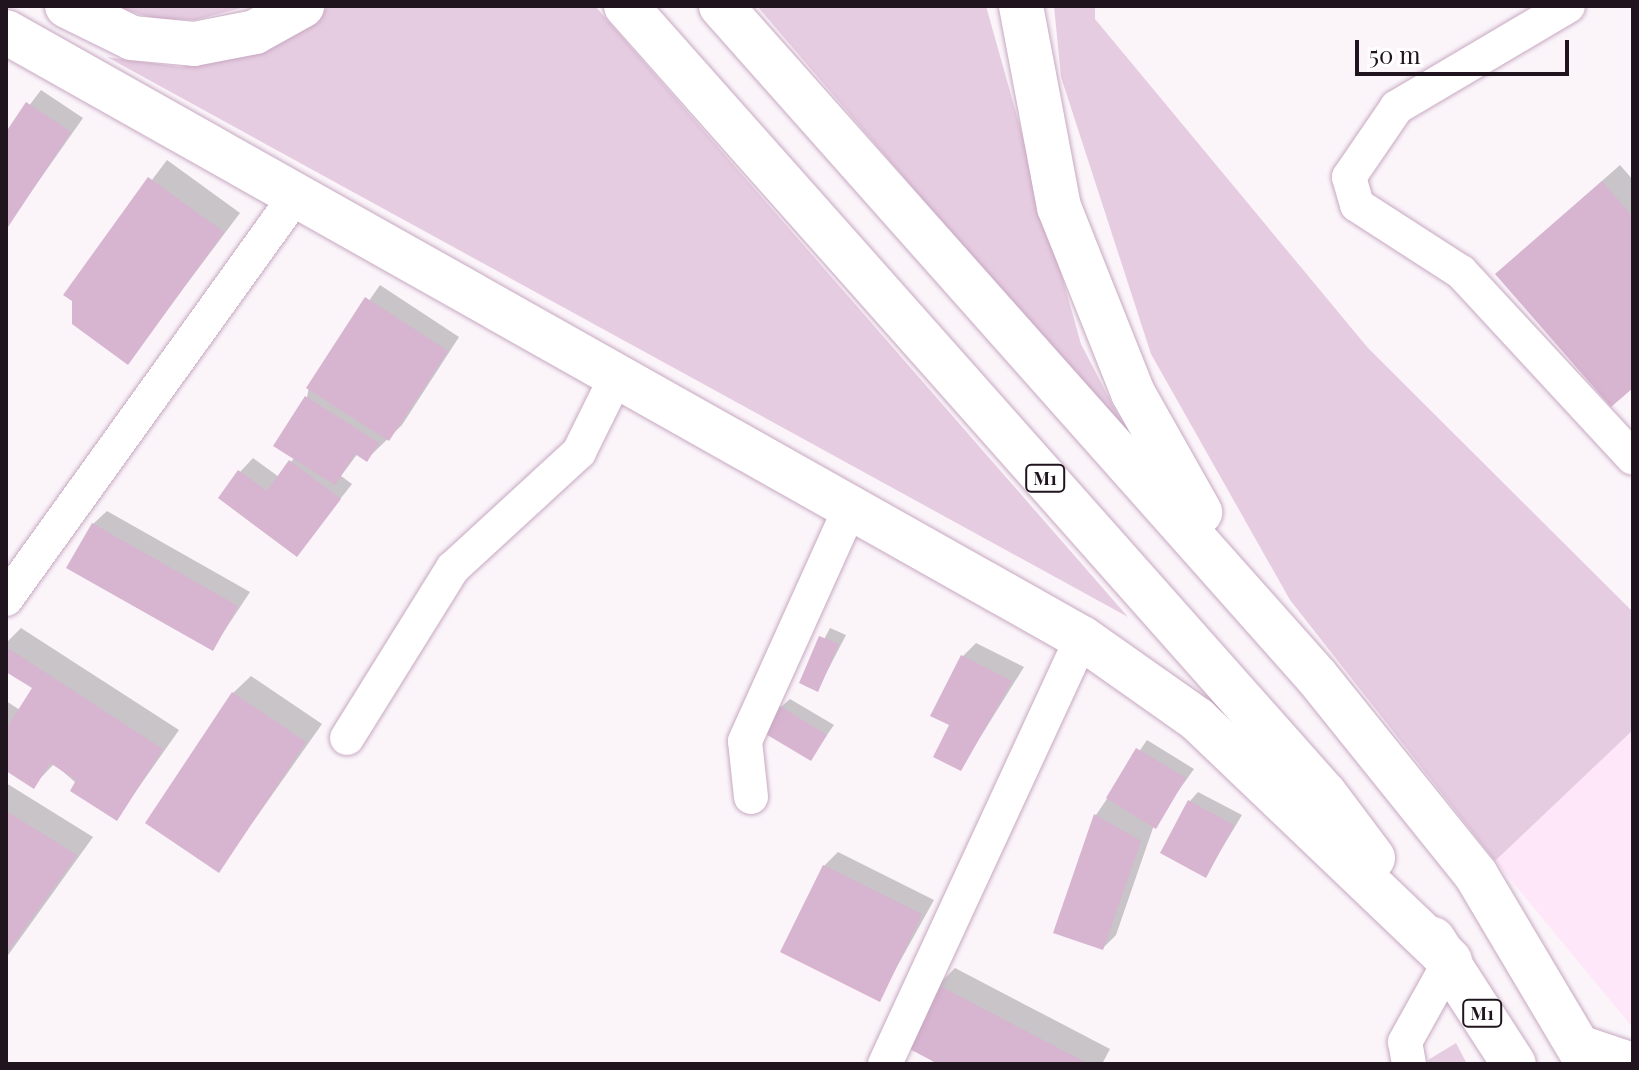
<!DOCTYPE html>
<style>
body{margin:0}
#map{position:relative;width:1639px;height:1070px;overflow:hidden;background:#fbf5fa;font-family:"Playfair Display",serif}
div>[style]{position:absolute}
[style*='--x']{left:calc(var(--x)*1px);top:calc(var(--y)*1px);width:calc(var(--w)*1px);rotate:calc(var(--a)*1deg)}
.built>*{inset:0;background:#fee7f9}
.green>*{inset:0;background:#e6cce1}
.shadow>*{inset:0;background:#0003}
.building>*{inset:0;background:#d7b4d0}
.roads{filter:drop-shadow(0 0 2px #c7a8c1) drop-shadow(0 0 2px #c7a8c1)}
.minor>*{height:34px;margin:-17px;padding:0 17px;transform-origin:17px;border-radius:17px;background:#fff}
.highway>*{height:44px;margin:-22px;padding:0 22px;transform-origin:22px;border-radius:22px;background:#fff}
span{translate:-50% -50%;white-space:nowrap;text-align:center;line-height:1.15;-webkit-text-stroke:8px #fff;paint-order:stroke}
.shield-label span{padding:2px 6px;background:#fff;border:2px solid;border-radius:6px;-webkit-text-stroke-width:0}
.shield-label{font-size:18px;color:#20151e;font-weight:700}
.frame{position:absolute;inset:0;border:8px solid #20151e;pointer-events:none}
.scale{position:absolute;left:1355px;top:40px;width:214px;height:36px;box-sizing:border-box;border:4px solid #20151e;border-top:0;padding-left:10px;font-size:24px;line-height:28px;white-space:nowrap;color:#20151e;-webkit-text-stroke:6px #fff;paint-order:stroke}
</style>
<div id="map">
<div class="built">
<div style="clip-path:polygon(1633px 730px,1633px 1028px,1495px 861px)"></div>
</div>
<div class="green">
<div style="clip-path:polygon(113px 6px,249px 6px,195px 20px,156px 19px)"></div>
<div style="clip-path:polygon(330px 6px,595px 6px,1128px 617px,107px 57px,181px 67px,263px 49px)"></div>
<div style="clip-path:polygon(757px 6px,986px 6px,1081px 344px,1134px 446px)"></div>
<div style="clip-path:polygon(1054px 6px,1095px 6px,1095px 19px,1368px 348px,1633px 612px,1633px 730px,1495px 861px,1290px 600px,1151px 354px,1061px 77px)"></div>
<div style="clip-path:polygon(1456px 1043px,1467px 1064px,1429px 1064px,1428px 1060px)"></div>
</div>
<div class="shadow">
<div style="clip-path:polygon(41px 90px,83px 118px,7px 226px,6px 136px)"></div>
<div style="clip-path:polygon(167px 160px,240px 213px,128px 362px,66px 294px)"></div>
<div style="clip-path:polygon(1620px 165px,1633px 180px,1633px 385px,1516px 257px)"></div>
<div style="clip-path:polygon(380px 285px,459px 337px,402px 425px,367px 459px,358px 453px,341px 476px,352px 484px,297px 554px,240px 472px,253px 458px,279px 477px,295px 457px,309px 387px)"></div>
<div style="clip-path:polygon(107px 511px,250px 592px,213px 648px,93px 524px)"></div>
<div style="clip-path:polygon(21px 628px,179px 730px,117px 818px,54px 764px,33px 786px,6px 769px,6px 701px,20px 710px,35px 688px,6px 669px,6px 643px)"></div>
<div style="clip-path:polygon(830px 628px,846px 635px,818px 689px,802px 682px)"></div>
<div style="clip-path:polygon(976px 643px,1024px 667px,961px 768px,952px 724px,963px 656px)"></div>
<div style="clip-path:polygon(251px 676px,322px 724px,219px 870px,233px 693px)"></div>
<div style="clip-path:polygon(790px 699px,834px 725px,810px 759px,781px 707px)"></div>
<div style="clip-path:polygon(1147px 740px,1194px 769px,1154px 825px,1116px 935px,1103px 948px,1096px 815px)"></div>
<div style="clip-path:polygon(6px 783px,93px 837px,6px 958px)"></div>
<div style="clip-path:polygon(1198px 792px,1242px 815px,1206px 875px,1190px 801px)"></div>
<div style="clip-path:polygon(838px 852px,934px 900px,879px 999px,824px 866px)"></div>
<div style="clip-path:polygon(955px 968px,1110px 1049px,1102px 1064px,942px 1064px,938px 985px)"></div>
</div>
<div class="building">
<div style="clip-path:polygon(26px 102px,71px 132px,6px 230px,6px 132px)"></div>
<div style="clip-path:polygon(148px 177px,224px 232px,128px 365px,72px 324px,72px 301px,63px 295px)"></div>
<div style="clip-path:polygon(1602px 181px,1633px 217px,1633px 388px,1611px 407px,1495px 274px)"></div>
<div style="clip-path:polygon(365px 297px,448px 351px,389px 441px,306px 388px)"></div>
<div style="clip-path:polygon(305px 396px,379px 443px,367px 462px,355px 454px,335px 485px,273px 446px)"></div>
<div style="clip-path:polygon(289px 460px,341px 499px,297px 557px,218px 498px,238px 470px,267px 491px)"></div>
<div style="clip-path:polygon(92px 523px,238px 606px,213px 651px,66px 568px)"></div>
<div style="clip-path:polygon(819px 636px,839px 644px,818px 692px,799px 683px)"></div>
<div style="clip-path:polygon(6px 647px,163px 749px,117px 821px,70px 791px,76px 780px,50px 763px,34px 789px,6px 771px,6px 729px,32px 688px,6px 672px)"></div>
<div style="clip-path:polygon(961px 655px,1012px 681px,961px 771px,933px 757px,949px 725px,930px 716px)"></div>
<div style="clip-path:polygon(232px 692px,306px 742px,219px 873px,145px 823px)"></div>
<div style="clip-path:polygon(780px 706px,827px 735px,811px 761px,764px 733px)"></div>
<div style="clip-path:polygon(1136px 748px,1186px 778px,1156px 829px,1106px 798px)"></div>
<div style="clip-path:polygon(1188px 800px,1234px 825px,1206px 878px,1160px 853px)"></div>
<div style="clip-path:polygon(6px 811px,77px 855px,6px 954px)"></div>
<div style="clip-path:polygon(1094px 814px,1141px 841px,1103px 950px,1053px 933px)"></div>
<div style="clip-path:polygon(823px 865px,922px 914px,880px 1002px,780px 952px)"></div>
<div style="clip-path:polygon(936px 984px,1089px 1064px,938px 1064px,904px 1046px)"></div>
</div>
<div class="roads">
<div class="minor">
<div style="--x:1568;--y:6;--w:199;--a:149.4"></div>
<div style="--x:1397;--y:107;--w:85;--a:124.4"></div>
<div style="--x:1349;--y:177;--w:29;--a:74"></div>
<div style="--x:1357;--y:205;--w:124;--a:32.8"></div>
<div style="--x:1461;--y:272;--w:253;--a:47.2"></div>
<div style="--x:6;--y:599;--w:496;--a:-54.3"></div>
<div style="--x:347;--y:738;--w:200;--a:-58.1"></div>
<div style="--x:453;--y:568;--w:171;--a:-42.6"></div>
<div style="--x:579;--y:452;--w:86;--a:-63.7"></div>
<div style="--x:751;--y:797;--w:56;--a:-96.1"></div>
<div style="--x:745;--y:741;--w:258;--a:-65.7"></div>
<div style="--x:1574;--y:1040;--w:62;--a:18.7"></div>
<div style="--x:885;--y:1064;--w:469;--a:-65.2"></div>
<div style="--x:1409;--y:1064;--w:22;--a:-100"></div>
<div style="--x:1405;--y:1042;--w:93;--a:-60.9"></div>
</div>
<div class="highway">
<div style="--x:67;--y:6;--w:72;--a:26.2"></div>
<div style="--x:132;--y:38;--w:62;--a:5.5"></div>
<div style="--x:194;--y:44;--w:62;--a:-11.1"></div>
<div style="--x:255;--y:32;--w:54;--a:-29"></div>
<div style="--x:626;--y:6;--w:1053;--a:48.43"></div>
<div style="--x:1325;--y:794;--w:80;--a:53.1"></div>
<div style="--x:721;--y:6;--w:897;--a:48.39"></div>
<div style="--x:1317;--y:677;--w:254;--a:51.2"></div>
<div style="--x:1476;--y:875;--w:220;--a:59.3"></div>
<div style="--x:1021;--y:6;--w:205;--a:79.3"></div>
<div style="--x:1059;--y:207;--w:200;--a:68.3"></div>
<div style="--x:1133;--y:393;--w:137;--a:60.6"></div>
<div style="--x:6;--y:32;--w:1235;--a:29.39"></div>
<div style="--x:1082;--y:638;--w:141;--a:35.2"></div>
<div style="--x:1197;--y:719;--w:350;--a:43.7"></div>
<div style="--x:1433;--y:939;--w:149;--a:57.1"></div>
</div>
</div>
<div class="shield-label">
<span style="left:1045px;top:478px">M1</span>
<span style="left:1482px;top:1013px">M1</span>
</div>
<div class="frame"></div>
<div class="scale">50 m</div>
</div>
